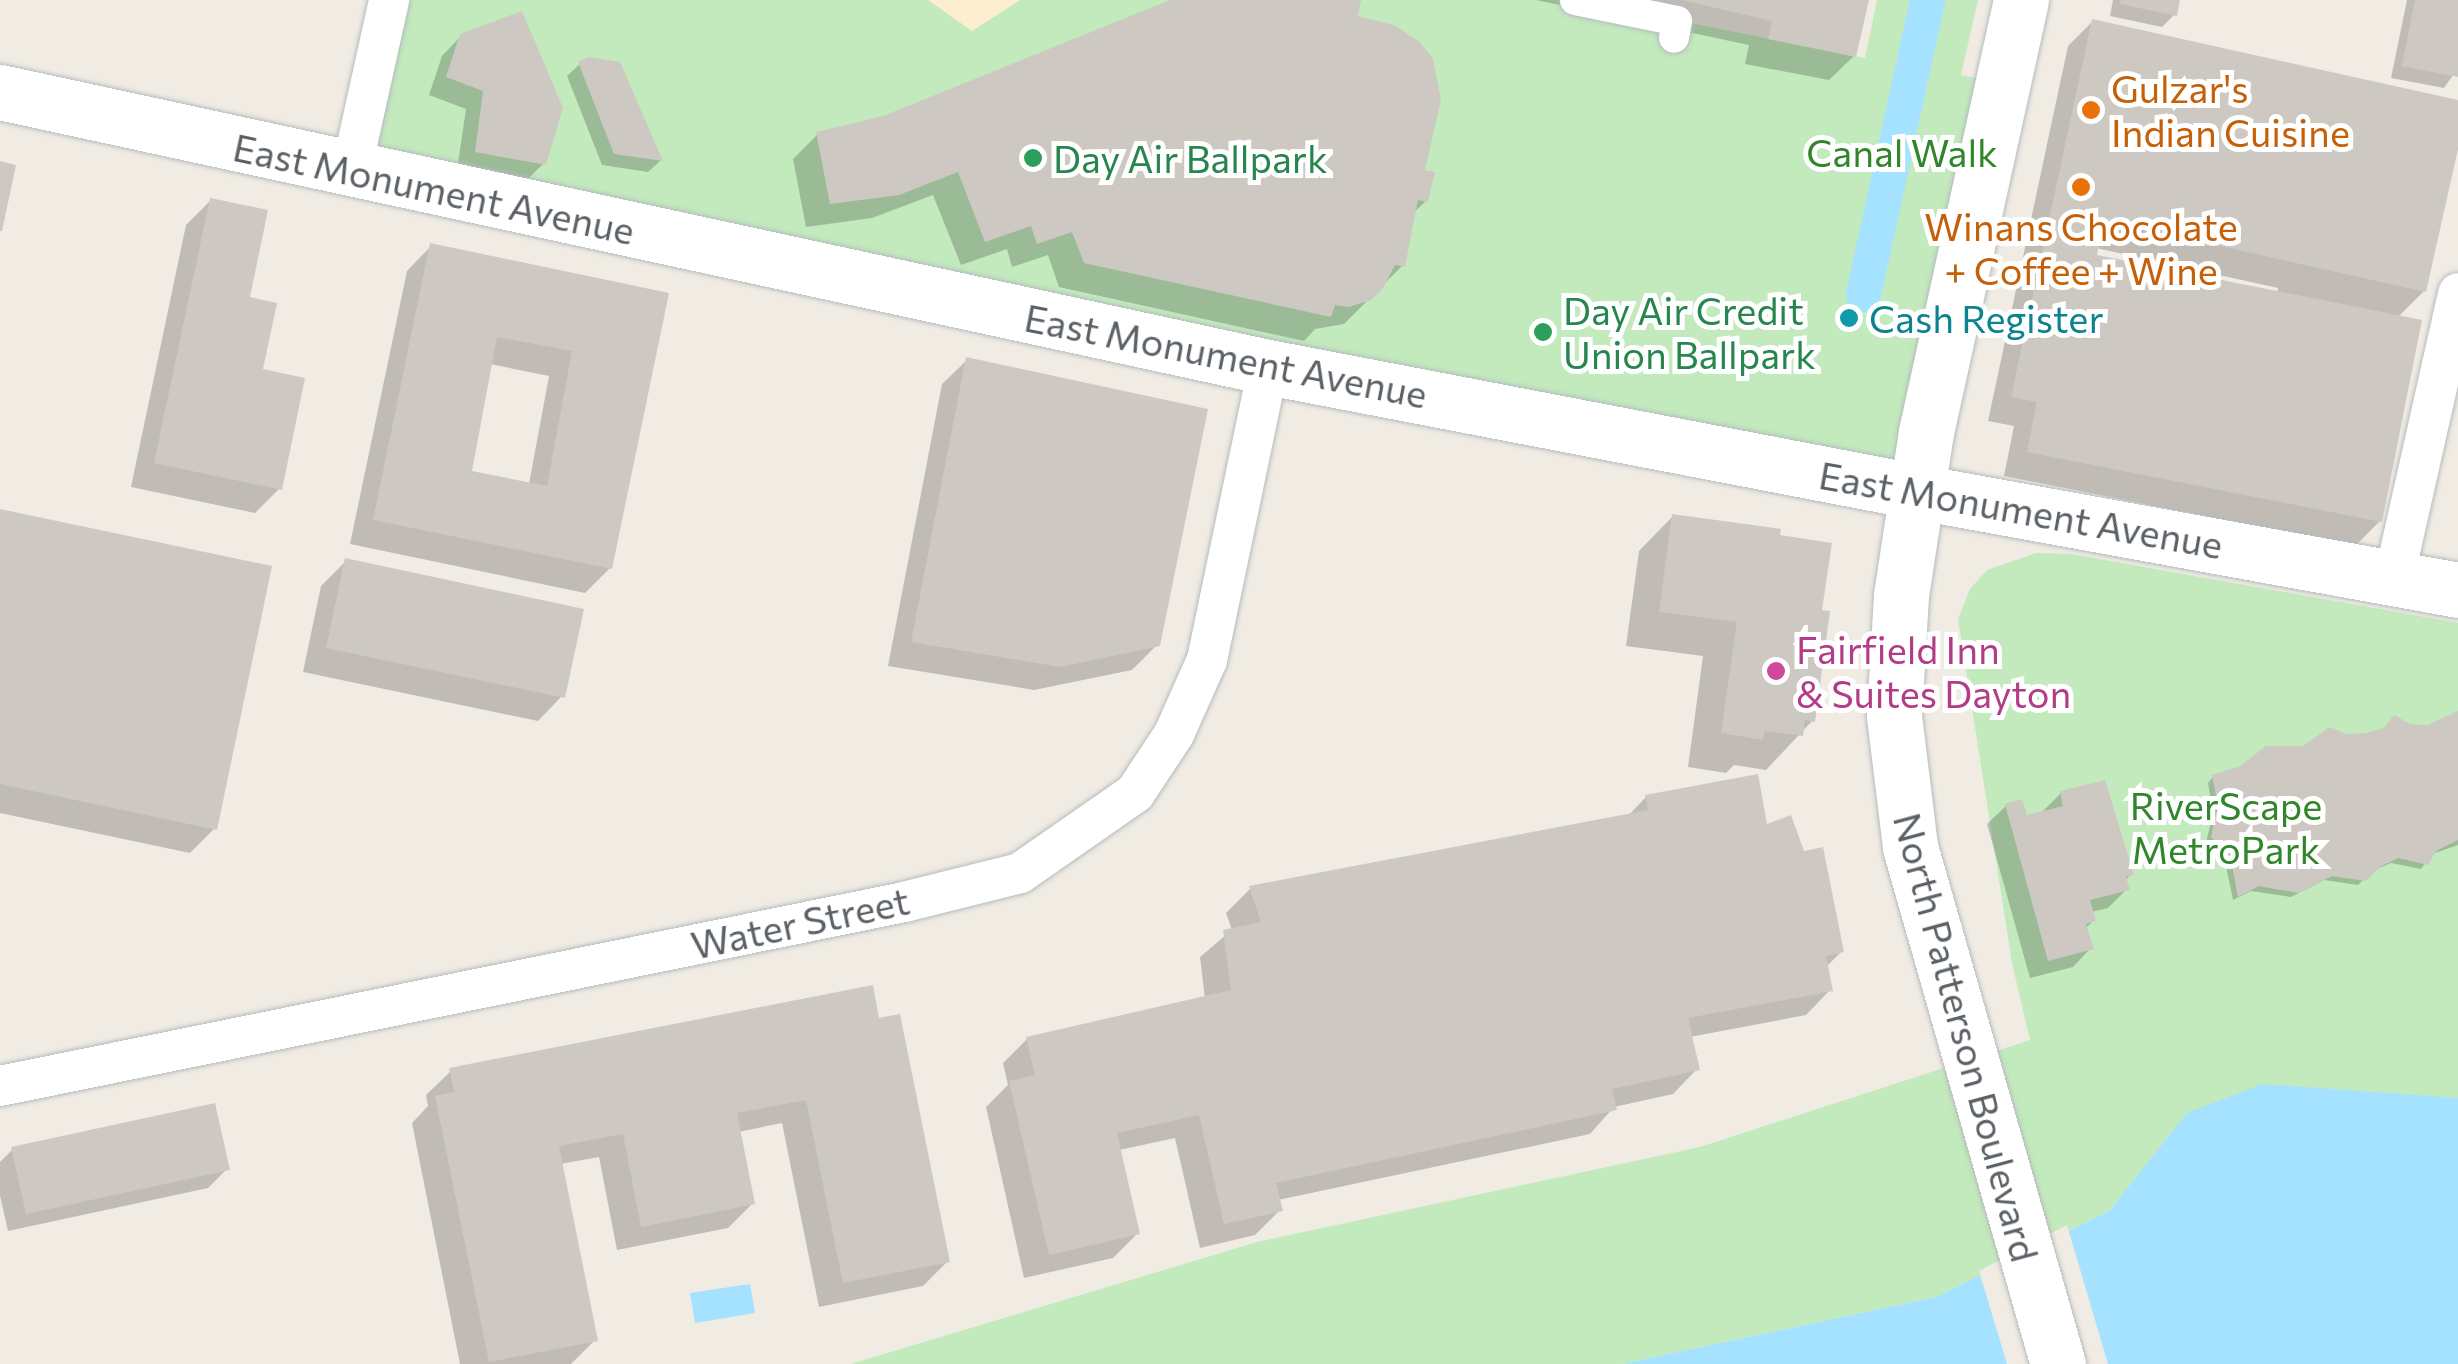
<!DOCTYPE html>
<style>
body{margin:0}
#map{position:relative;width:2458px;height:1364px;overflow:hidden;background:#f0ece3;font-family:Commissioner,sans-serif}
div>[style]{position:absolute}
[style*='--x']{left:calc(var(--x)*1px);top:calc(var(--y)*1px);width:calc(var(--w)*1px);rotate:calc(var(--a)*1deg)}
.green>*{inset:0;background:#c2eabd}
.sand>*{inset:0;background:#feeed0}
.water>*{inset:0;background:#a4e2ff}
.pier>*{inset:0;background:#f0ece3}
.shadow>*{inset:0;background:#0003}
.canal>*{height:35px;margin:-17.5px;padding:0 17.5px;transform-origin:17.5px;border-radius:17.5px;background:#a4e2ff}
.building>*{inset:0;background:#cdc9c2}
.roads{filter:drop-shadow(0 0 2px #b6bbbf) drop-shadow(0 0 2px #b6bbbf)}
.pedestrian>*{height:30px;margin:-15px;padding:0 15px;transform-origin:15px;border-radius:15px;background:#fff}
.minor>*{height:40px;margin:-20px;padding:0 20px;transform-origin:20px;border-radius:20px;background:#fff}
.secondary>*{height:55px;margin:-27.5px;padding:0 27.5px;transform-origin:27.5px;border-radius:27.5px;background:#fff}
.dots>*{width:28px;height:28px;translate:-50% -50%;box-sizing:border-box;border:5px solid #fff;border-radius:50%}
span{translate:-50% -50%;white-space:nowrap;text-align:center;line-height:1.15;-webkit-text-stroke:10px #fff;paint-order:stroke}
.food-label{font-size:38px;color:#c56008}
.left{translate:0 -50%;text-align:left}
.park-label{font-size:38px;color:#31852b}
.leisure-label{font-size:38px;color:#27864d}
.street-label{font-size:38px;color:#5b6166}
.culture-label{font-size:38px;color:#0d838f}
.hotel-label{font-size:38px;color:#b23c85}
</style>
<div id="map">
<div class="green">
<div style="clip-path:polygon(389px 0,1575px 0,1865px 58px,1877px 0,1978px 0,1961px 75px,2002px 83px,1919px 492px,351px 172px)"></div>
<div style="clip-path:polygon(2036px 553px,2071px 554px,2458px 623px,2458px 1098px,2187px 1113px,2109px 1211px,1936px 1297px,1622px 1364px,851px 1364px,1257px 1242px,1700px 1147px,2030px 1040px,2012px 963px,1958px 619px,1970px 589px,1987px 570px)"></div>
</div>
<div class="sand">
<div style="clip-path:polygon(928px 0,1020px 0,972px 31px)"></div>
</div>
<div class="water">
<div style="clip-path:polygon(2262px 1084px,2458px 1098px,2458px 1364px,1622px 1364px,1936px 1297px,2109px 1211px,2187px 1113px)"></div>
<div style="clip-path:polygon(750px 1284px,755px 1313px,695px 1323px,690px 1293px)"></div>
</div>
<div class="pier">
<div style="clip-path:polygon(2067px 1225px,2108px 1364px,2007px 1364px,1979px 1271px)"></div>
</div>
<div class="shadow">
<div style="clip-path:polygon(1173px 0,1358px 0,1355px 18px,1422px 172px,1426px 201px,1412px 214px,1402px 266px,1344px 324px,1315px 329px,1304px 341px,1059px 287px,1048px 255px,1012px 267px,1007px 249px,961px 265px,933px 195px,872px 218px,806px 227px,793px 159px,818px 134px,884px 118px)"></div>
<div style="clip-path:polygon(1536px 0,1867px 0,1854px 56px,1829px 80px,1745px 64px,1749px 45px)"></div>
<div style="clip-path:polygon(2113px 0,2177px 0,2174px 15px,2162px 27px,2110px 16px)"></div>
<div style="clip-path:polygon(2407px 0,2458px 0,2458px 68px,2444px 88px,2391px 78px)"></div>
<div style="clip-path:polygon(evenodd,2092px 22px,2458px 102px,2458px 137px,2424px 291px,2398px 317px,2380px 521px,2355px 546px,2004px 476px,2014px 426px,1988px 421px,2068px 46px,2092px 22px,2096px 248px,2278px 288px,2277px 293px,2094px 256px,2096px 248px)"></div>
<div style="clip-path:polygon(461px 36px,544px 163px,525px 182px,457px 170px,466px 109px,429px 95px,442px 56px)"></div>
<div style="clip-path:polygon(580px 64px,618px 65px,660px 161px,648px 172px,602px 165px,567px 76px)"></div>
<div style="clip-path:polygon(211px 200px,247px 299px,279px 489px,255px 513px,131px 487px,186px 225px)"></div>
<div style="clip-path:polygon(evenodd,431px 246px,666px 295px,610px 568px,585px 593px,350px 544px,407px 271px,431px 246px,490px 364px,549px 376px,529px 484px,469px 473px,490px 364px)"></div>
<div style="clip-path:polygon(967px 360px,1157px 645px,1132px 670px,1034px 690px,888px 666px,942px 384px)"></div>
<div style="clip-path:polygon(0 511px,214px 829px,190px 853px,0 813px)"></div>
<div style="clip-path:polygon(1673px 516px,1819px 612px,1812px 721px,1766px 770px,1734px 765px,1726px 773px,1688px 767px,1703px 656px,1626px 646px,1639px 551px)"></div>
<div style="clip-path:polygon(346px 561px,562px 696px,538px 721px,303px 672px,321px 586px)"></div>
<div style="clip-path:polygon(2409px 727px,2458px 735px,2458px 845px,2432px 854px,2421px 869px,2391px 863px,2372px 871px,2358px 885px,2324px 880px,2291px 897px,2251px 891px,2233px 900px,2226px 866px,2206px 843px,2213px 813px,2208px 783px,2213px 777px,2346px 737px)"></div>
<div style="clip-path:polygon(2061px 793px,2131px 874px,2125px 881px,2127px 889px,2108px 908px,2091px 912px,2093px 921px,2085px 929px,2091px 948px,2073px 967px,2030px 978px,1987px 824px,2006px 806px,2025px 818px,2042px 812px)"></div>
<div style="clip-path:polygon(1646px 797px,1765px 828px,1841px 952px,1826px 967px,1830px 990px,1806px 1015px,1690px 1037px,1697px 1069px,1673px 1094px,1614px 1107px,1590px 1134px,1278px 1200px,1280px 1210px,1255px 1235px,1200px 1248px,1175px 1138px,1119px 1150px,1137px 1234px,1113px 1258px,1024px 1278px,986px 1107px,1008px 1085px,1003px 1063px,1027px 1039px,1205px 999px,1200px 957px,1232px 930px,1226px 913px,1251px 888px,1628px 816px)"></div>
<div style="clip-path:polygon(877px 1021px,947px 1262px,923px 1286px,819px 1307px,782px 1123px,738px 1132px,753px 1203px,728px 1228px,617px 1250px,599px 1157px,560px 1164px,595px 1340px,571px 1364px,460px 1364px,412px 1123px,428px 1106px,426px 1095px,451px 1071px)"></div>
<div style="clip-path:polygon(13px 1149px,227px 1169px,208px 1188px,8px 1231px,0 1196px,0 1162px)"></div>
</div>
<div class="canal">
<div style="--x:1863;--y:294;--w:301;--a:-77.7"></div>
</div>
<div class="building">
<div style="clip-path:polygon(1170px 0,1361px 0,1358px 16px,1394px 25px,1420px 42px,1433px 59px,1441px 100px,1425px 170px,1435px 172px,1428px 202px,1418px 200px,1405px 267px,1395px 265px,1382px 290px,1371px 300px,1348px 307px,1335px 305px,1331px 317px,1084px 263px,1072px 232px,1037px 244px,1031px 226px,985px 242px,958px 172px,899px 195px,830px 204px,816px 132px,883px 116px)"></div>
<div style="clip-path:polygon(1682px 0,1869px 0,1856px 57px,1768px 39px,1772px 21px)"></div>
<div style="clip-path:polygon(2121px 0,2180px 0,2177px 16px,2120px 4px)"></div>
<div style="clip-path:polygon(2415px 0,2458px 0,2458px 77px,2402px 66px)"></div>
<div style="clip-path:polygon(522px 11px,563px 108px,546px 165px,475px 152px,483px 91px,446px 77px,460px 34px)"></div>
<div style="clip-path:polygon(2092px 19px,2458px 100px,2458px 149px,2426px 292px,2104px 220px,2097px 255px,2422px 320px,2382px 522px,2027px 452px,2037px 402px,2011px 397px)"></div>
<div style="clip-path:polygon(588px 57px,620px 62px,663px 161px,614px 154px,578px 62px)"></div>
<div style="clip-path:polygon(0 161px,16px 165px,2px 231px,0 231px)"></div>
<div style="clip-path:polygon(210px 198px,268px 210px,250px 297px,277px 303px,263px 369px,305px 378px,282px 490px,154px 463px)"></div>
<div style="clip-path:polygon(evenodd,430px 243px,669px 293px,612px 569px,373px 520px,430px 243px,497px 337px,572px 351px,547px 486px,472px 471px,497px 337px)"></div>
<div style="clip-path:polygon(966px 357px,1208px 409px,1160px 646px,1060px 667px,911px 642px)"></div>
<div style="clip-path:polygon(0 509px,272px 566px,217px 830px,0 784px)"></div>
<div style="clip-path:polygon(1672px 514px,1781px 529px,1780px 535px,1832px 543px,1822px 610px,1830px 611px,1815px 722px,1805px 720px,1803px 736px,1764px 731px,1763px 740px,1721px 733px,1737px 622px,1659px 612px)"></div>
<div style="clip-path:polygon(345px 558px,584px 609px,565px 698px,326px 648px)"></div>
<div style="clip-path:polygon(2458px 711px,2458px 840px,2436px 851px,2428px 865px,2398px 858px,2380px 867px,2366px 881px,2332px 876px,2298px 893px,2259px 886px,2238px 897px,2231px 860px,2211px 837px,2218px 806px,2212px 775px,2240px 766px,2266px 746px,2303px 746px,2330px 727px,2346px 734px,2366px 733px,2384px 728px,2394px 715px,2410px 724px,2428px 725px)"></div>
<div style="clip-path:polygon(1758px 774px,1767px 824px,1791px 815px,1804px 851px,1823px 847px,1844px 952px,1826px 956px,1833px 991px,1688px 1018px,1700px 1070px,1612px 1089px,1617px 1110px,1276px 1183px,1283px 1211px,1224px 1224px,1199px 1115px,1117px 1133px,1140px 1234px,1049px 1255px,1009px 1081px,1035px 1075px,1026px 1037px,1231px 990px,1223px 930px,1261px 922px,1249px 886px,1648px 810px,1645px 795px)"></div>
<div style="clip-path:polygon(2105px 780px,2134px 875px,2126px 877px,2130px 890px,2090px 900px,2096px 921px,2086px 924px,2094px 949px,2048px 961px,2005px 804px,2022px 799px,2027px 815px,2063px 806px,2060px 791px)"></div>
<div style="clip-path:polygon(873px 985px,879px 1018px,900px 1014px,950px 1262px,843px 1283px,806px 1100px,737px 1113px,755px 1204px,641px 1227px,623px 1134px,559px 1146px,598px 1341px,489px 1362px,435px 1096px,454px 1092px,449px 1068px)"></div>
<div style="clip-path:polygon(215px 1103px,230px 1170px,26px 1214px,11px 1147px)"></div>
</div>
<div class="roads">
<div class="pedestrian">
<div style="--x:1575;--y:0;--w:104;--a:11.6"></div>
<div style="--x:1677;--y:21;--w:17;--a:100"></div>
</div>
<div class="minor">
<div style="--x:351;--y:172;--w:176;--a:-77.5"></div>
<div style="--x:2394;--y:578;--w:292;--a:-77.3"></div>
<div style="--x:0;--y:1086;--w:923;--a:-11.5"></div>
<div style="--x:904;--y:902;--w:120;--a:-14"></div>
<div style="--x:1020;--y:873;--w:140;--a:-34.8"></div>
<div style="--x:1135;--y:793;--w:71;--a:-56.5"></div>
<div style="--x:1174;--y:734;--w:81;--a:-66"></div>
<div style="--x:1207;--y:660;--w:299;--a:-78.2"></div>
</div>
<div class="secondary">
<div style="--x:2021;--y:0;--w:442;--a:102.4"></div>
<div style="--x:1926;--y:432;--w:165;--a:98.7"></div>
<div style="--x:1901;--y:595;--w:121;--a:93.3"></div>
<div style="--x:1894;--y:716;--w:132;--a:83"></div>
<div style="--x:1910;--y:847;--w:538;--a:74.03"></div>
<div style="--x:0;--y:92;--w:1297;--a:12.24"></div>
<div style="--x:1268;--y:367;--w:663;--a:10.87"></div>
<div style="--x:1919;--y:492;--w:548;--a:10.3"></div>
</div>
</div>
<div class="dots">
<div style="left:2091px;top:110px;background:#e8710a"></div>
<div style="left:1033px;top:158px;background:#2e9e5b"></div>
<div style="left:2081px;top:187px;background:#e8710a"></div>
<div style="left:1849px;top:318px;background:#0f9aa8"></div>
<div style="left:1543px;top:332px;background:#2e9e5b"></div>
<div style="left:1776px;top:671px;background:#d1479c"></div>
</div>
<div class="food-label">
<span class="left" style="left:2111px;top:110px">Gulzar's<br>Indian Cuisine</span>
<span style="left:2081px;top:248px">Winans Chocolate<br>+ Coffee + Wine</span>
</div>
<div class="park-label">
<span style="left:1902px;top:152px">Canal Walk</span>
<span style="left:2226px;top:827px">RiverScape<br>MetroPark</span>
</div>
<div class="leisure-label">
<span class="left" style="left:1053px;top:158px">Day Air Ballpark</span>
<span class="left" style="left:1563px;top:332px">Day Air Credit<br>Union Ballpark</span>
</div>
<div class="street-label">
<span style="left:434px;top:188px;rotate:12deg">East Monument Avenue</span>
<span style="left:1226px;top:355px;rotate:11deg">East Monument Avenue</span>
<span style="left:2021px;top:509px;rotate:10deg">East Monument Avenue</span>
<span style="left:800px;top:922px;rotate:-12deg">Water Street</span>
<span style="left:1967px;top:1037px;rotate:75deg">North Patterson Boulevard</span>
</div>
<div class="culture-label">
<span class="left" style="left:1869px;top:318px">Cash Register</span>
</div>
<div class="hotel-label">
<span class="left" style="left:1796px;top:671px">Fairfield Inn<br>&amp; Suites Dayton</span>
</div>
</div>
